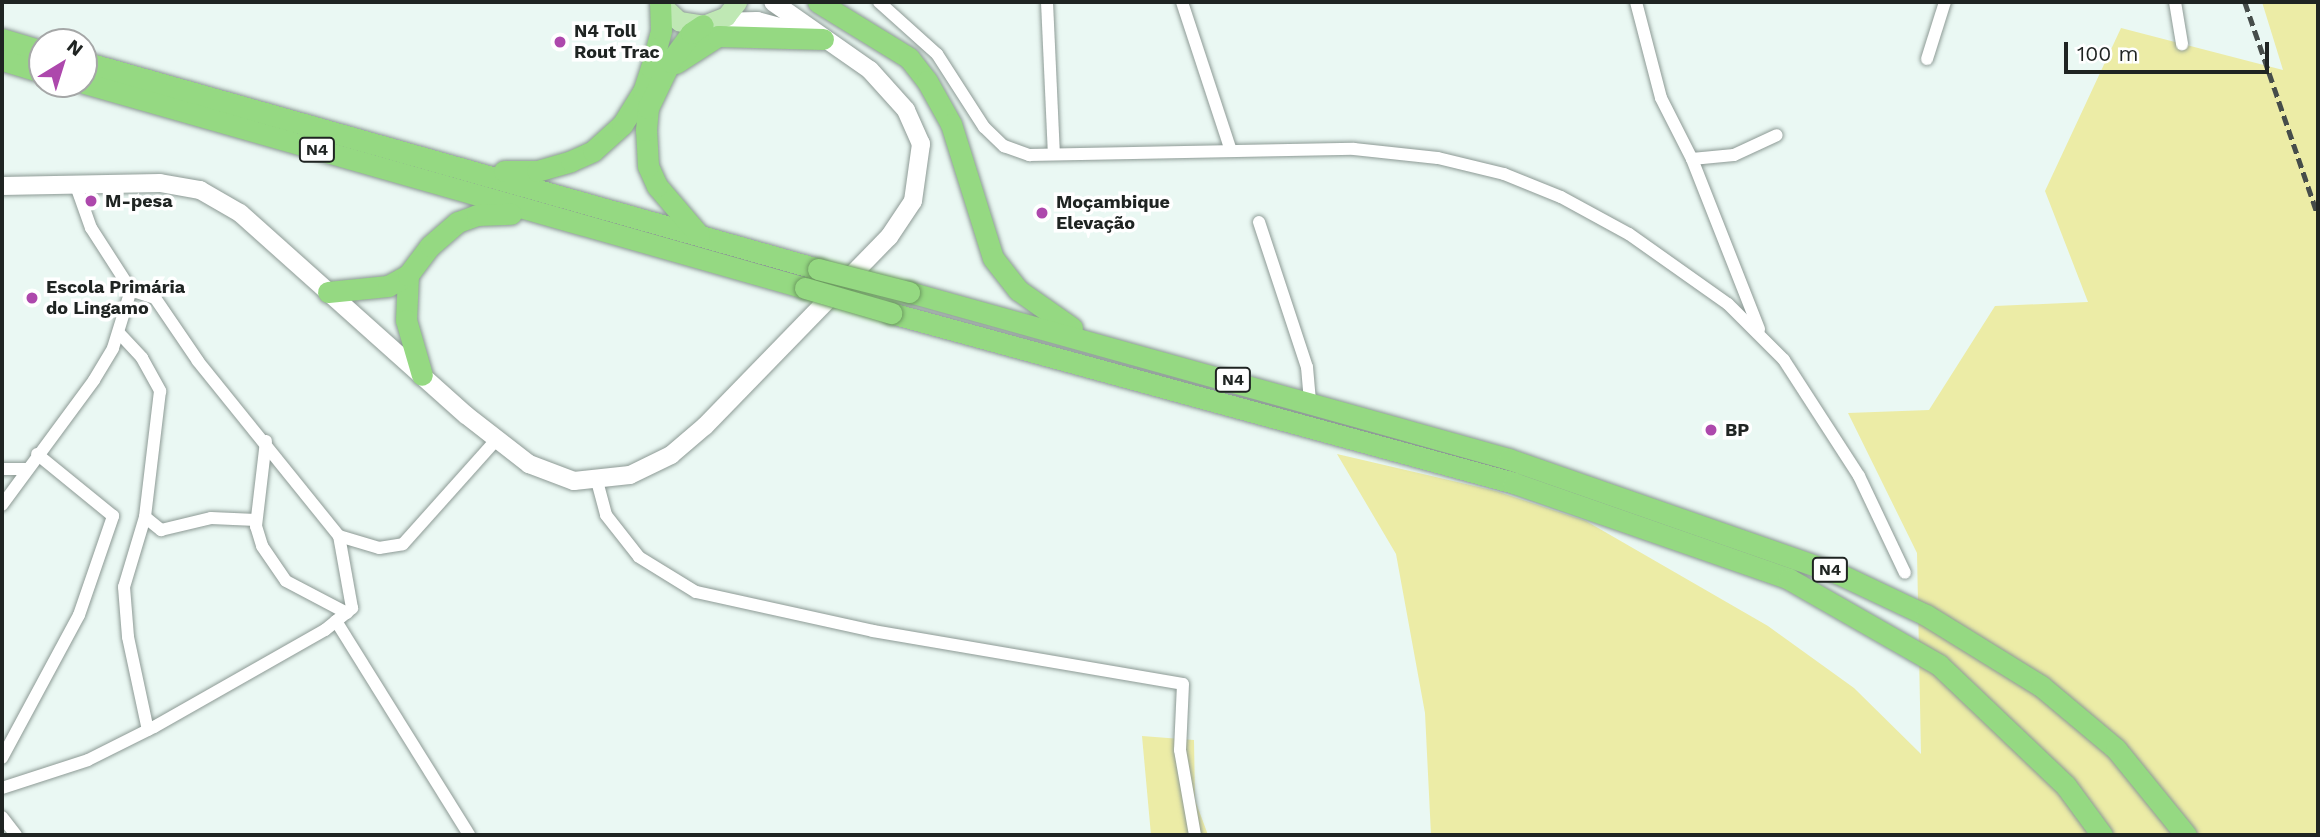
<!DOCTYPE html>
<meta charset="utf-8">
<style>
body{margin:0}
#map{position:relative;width:2320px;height:837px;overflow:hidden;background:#eaf8f3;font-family:"Work Sans",sans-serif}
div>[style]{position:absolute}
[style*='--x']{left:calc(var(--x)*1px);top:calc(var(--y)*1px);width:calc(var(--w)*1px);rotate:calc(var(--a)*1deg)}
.green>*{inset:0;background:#ececa6}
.roads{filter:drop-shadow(0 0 2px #8d9a95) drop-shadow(0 0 2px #8d9a95)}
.street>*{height:12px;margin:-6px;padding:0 6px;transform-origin:6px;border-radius:6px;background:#fff}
.secondary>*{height:18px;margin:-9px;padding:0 9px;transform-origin:9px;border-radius:9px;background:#fff}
.primary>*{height:19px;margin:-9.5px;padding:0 9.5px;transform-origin:9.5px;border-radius:9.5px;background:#bfe8b4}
.highway>*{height:21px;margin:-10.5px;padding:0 10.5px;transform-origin:10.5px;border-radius:10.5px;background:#95d982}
.rail>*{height:4.5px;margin-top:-2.25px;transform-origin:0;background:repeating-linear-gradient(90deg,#464d4a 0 10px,transparent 0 15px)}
.bridges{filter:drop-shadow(0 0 2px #6c9a60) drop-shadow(0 0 2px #6c9a60)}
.highway-bridge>*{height:21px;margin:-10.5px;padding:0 10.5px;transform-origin:10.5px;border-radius:10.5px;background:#95d982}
.dots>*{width:19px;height:19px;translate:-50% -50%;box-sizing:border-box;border:4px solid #fff;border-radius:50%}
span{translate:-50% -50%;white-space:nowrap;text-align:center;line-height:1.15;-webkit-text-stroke:7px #fff;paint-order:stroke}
.shield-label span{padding:2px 5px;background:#fff;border:2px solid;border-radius:5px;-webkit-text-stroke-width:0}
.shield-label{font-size:16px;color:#1f2422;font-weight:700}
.poi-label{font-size:18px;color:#1f2422;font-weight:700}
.left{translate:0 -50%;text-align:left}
.frame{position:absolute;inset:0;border:4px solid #1f2422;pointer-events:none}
.north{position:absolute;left:28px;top:28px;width:70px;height:70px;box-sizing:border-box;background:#fff;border:2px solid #a5a7a7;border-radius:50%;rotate:38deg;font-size:19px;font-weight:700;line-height:28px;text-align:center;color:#1f2422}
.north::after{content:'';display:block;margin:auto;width:24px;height:32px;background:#ad48ac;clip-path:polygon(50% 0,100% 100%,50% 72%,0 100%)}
.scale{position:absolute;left:2064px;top:42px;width:205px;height:32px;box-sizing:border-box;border:4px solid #1f2422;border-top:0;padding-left:9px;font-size:21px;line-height:24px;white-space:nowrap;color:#1f2422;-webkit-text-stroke:5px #fff;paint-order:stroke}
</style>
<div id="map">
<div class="green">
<div style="clip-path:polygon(2262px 2px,2318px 2px,2318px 835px,1431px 835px,1425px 713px,1396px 554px,1337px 454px,1496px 491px,1586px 521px,1768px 626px,1854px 688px,1921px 754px,1917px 553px,1848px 413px,1929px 410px,1995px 306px,2088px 302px,2045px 191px,2121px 28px,2283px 70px)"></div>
<div style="clip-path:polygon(1142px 736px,1194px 740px,1195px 800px,1208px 835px,1151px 835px)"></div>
</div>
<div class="roads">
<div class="street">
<div style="--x:879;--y:2;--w:78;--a:41.9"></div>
<div style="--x:937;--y:54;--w:87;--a:57.2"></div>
<div style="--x:984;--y:127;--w:28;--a:44"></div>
<div style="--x:1004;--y:146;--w:27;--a:20"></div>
<div style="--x:1029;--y:155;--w:325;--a:-1.1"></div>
<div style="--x:1354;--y:149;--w:84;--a:6.1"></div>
<div style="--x:1438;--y:158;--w:68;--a:13.6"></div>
<div style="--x:1504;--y:174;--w:61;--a:22"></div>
<div style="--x:1561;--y:197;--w:77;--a:28.6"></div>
<div style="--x:1629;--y:234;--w:121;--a:35.3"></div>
<div style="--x:1728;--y:304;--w:79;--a:45"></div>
<div style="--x:1784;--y:360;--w:138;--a:57.1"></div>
<div style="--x:1859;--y:476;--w:107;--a:64.6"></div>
<div style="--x:1047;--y:2;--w:152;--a:87.4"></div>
<div style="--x:1182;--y:2;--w:154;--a:71.8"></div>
<div style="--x:1636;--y:2;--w:99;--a:75.4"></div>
<div style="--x:1661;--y:98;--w:68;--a:63.1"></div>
<div style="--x:1692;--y:159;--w:183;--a:68.5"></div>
<div style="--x:2175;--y:2;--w:43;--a:80.5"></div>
<div style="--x:1927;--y:59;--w:60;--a:-72.5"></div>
<div style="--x:1692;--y:159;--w:42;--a:-5.4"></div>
<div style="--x:1734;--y:155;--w:47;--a:-24.9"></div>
<div style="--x:1259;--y:222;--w:153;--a:71.7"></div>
<div style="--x:1307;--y:367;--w:34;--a:85"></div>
<div style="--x:119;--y:333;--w:34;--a:47"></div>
<div style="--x:142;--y:358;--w:38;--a:61"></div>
<div style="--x:160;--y:391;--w:127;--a:96.8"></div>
<div style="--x:145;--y:517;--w:73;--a:106.7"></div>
<div style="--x:124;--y:587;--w:50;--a:85.4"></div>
<div style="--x:128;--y:637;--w:95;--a:77.9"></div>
<div style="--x:266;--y:441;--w:86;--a:96.7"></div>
<div style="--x:256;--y:526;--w:21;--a:73"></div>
<div style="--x:262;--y:546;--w:42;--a:55.6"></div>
<div style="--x:286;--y:581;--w:69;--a:27.7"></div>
<div style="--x:2;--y:469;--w:24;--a:0"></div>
<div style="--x:597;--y:481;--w:35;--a:75"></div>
<div style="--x:606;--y:515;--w:53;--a:51.8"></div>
<div style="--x:639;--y:557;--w:67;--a:31.6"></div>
<div style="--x:696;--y:592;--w:181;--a:12.4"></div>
<div style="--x:873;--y:631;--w:314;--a:9.7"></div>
<div style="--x:1183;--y:684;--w:66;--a:92.6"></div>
<div style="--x:1180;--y:750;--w:86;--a:80"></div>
<div style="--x:2;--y:505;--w:155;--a:-53.6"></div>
<div style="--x:94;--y:380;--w:37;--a:-59"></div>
<div style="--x:113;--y:348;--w:61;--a:-72.8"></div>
<div style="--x:145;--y:517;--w:21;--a:39"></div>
<div style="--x:161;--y:530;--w:51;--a:-13.5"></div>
<div style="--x:211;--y:518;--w:45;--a:2.5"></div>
<div style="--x:339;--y:536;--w:42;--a:16.7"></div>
<div style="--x:379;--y:548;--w:24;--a:-9"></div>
<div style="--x:403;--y:544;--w:140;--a:-48.2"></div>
<div style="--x:336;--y:621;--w:252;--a:58.1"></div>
<div style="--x:2;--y:758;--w:162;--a:-61.7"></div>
<div style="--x:79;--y:615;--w:105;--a:-71"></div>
<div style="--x:113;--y:516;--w:98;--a:-140.8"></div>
<div style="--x:2;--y:788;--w:90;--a:-18"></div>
<div style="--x:88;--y:760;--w:74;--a:-26.6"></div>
<div style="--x:154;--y:727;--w:197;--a:-29.6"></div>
<div style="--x:325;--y:630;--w:35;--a:-39"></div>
<div style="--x:352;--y:608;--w:73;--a:-100.2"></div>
<div style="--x:339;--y:536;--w:225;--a:-128.9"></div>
<div style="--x:198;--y:361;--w:76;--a:-124.3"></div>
<div style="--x:155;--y:298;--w:25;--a:-162"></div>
<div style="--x:131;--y:290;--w:74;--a:-122.8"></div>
<div style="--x:91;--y:228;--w:48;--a:-109.6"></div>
<div style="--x:2;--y:817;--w:23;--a:52"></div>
</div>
<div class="secondary">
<div style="--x:715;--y:22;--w:42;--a:-1.4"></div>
<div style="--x:757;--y:21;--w:51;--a:14.9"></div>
<div style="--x:2;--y:186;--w:158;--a:-1.1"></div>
<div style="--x:160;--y:183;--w:41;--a:9.9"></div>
<div style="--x:200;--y:190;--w:46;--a:29.9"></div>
<div style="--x:240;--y:213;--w:303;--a:41.8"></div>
<div style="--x:466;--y:415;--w:80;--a:37.9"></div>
<div style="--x:529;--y:464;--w:48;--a:20.7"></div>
<div style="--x:574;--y:481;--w:56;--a:-6.1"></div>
<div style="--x:630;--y:475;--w:46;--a:-26"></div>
<div style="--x:671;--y:455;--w:45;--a:-40.5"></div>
<div style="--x:705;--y:426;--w:264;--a:-45.8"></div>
<div style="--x:889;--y:237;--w:43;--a:-56.3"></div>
<div style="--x:913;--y:201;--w:58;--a:-82"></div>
<div style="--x:921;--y:144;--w:37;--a:-114"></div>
<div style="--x:906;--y:110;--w:54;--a:-132"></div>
<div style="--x:870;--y:70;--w:118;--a:-145"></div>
</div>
<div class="primary">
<div style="--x:659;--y:2;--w:28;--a:44"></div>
<div style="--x:679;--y:21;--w:24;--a:9"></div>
<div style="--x:703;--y:25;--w:25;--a:-21"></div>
<div style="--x:726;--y:16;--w:18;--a:-52"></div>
</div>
<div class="highway">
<div style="--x:818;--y:2;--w:107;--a:31.6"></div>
<div style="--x:909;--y:58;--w:29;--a:52"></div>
<div style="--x:927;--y:81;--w:49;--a:60.8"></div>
<div style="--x:951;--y:124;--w:140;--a:72.6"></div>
<div style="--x:993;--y:258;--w:41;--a:52"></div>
<div style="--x:1018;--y:290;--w:66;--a:35.1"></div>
<div style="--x:2;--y:39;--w:42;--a:16.7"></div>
<div style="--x:2;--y:60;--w:42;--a:16.7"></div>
<div style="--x:84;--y:62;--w:763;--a:15.75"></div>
<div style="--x:676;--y:63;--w:50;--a:-32.7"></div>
<div style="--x:718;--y:36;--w:105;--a:1.6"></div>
<div style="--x:84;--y:83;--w:750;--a:15.87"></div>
<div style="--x:504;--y:171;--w:33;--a:0"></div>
<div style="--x:537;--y:171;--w:35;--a:-16"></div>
<div style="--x:571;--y:161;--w:24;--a:-24"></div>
<div style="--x:593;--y:151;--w:39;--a:-42"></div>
<div style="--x:622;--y:125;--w:39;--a:-58"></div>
<div style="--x:643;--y:92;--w:25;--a:-72"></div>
<div style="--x:651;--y:68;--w:39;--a:-75"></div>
<div style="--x:661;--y:30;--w:26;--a:-92"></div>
<div style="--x:699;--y:235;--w:65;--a:-130.6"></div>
<div style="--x:657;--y:186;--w:22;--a:-114"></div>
<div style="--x:648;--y:166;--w:36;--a:-93"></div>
<div style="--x:646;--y:130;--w:22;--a:-85"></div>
<div style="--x:648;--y:108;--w:51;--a:-64.4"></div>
<div style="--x:670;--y:62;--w:36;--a:-54"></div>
<div style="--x:691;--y:33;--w:14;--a:-34"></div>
<div style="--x:408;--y:275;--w:45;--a:92.5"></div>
<div style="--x:406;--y:320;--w:57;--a:73.8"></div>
<div style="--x:328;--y:292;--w:60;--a:-5.7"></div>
<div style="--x:388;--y:286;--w:23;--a:-29"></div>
<div style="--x:408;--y:275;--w:36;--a:-53"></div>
<div style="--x:430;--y:246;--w:37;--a:-41"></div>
<div style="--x:458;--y:222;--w:20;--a:-20"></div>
<div style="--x:477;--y:215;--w:34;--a:-2"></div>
<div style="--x:909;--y:292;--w:623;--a:15.55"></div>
<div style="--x:1509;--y:459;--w:347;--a:19.2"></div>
<div style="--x:1837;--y:573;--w:98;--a:25.3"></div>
<div style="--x:1926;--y:615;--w:135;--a:31.7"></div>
<div style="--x:2041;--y:686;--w:98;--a:40"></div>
<div style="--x:2116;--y:749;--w:111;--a:50.9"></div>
<div style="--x:891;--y:313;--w:646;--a:15.26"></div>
<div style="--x:1514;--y:483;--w:291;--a:19.2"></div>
<div style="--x:1789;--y:579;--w:173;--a:29.8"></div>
<div style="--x:1939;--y:665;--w:175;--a:43.6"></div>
<div style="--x:2066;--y:786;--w:61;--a:53.7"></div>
</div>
</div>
<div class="rail">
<div style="--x:2245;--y:2;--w:225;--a:71.1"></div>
</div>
<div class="bridges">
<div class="highway-bridge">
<div style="--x:818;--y:269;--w:94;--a:14.2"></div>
<div style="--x:805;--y:288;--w:90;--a:16.2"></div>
</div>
</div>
<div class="dots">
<div style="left:560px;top:42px;background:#ad48ac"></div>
<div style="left:91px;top:201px;background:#ad48ac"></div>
<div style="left:1042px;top:213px;background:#ad48ac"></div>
<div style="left:32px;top:298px;background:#ad48ac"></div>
<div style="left:1711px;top:430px;background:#ad48ac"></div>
</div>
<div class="shield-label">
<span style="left:317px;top:150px">N4</span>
<span style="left:1233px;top:380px">N4</span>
<span style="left:1830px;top:570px">N4</span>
</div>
<div class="poi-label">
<span class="left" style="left:574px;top:42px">N4 Toll<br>Rout Trac</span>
<span class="left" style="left:105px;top:201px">M-pesa</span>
<span class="left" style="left:1056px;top:213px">Moçambique<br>Elevação</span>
<span class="left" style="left:46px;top:298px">Escola Primária<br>do Lingamo</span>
<span class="left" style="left:1725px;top:430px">BP</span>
</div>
<div class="frame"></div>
<div class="north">N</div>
<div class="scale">100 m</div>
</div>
